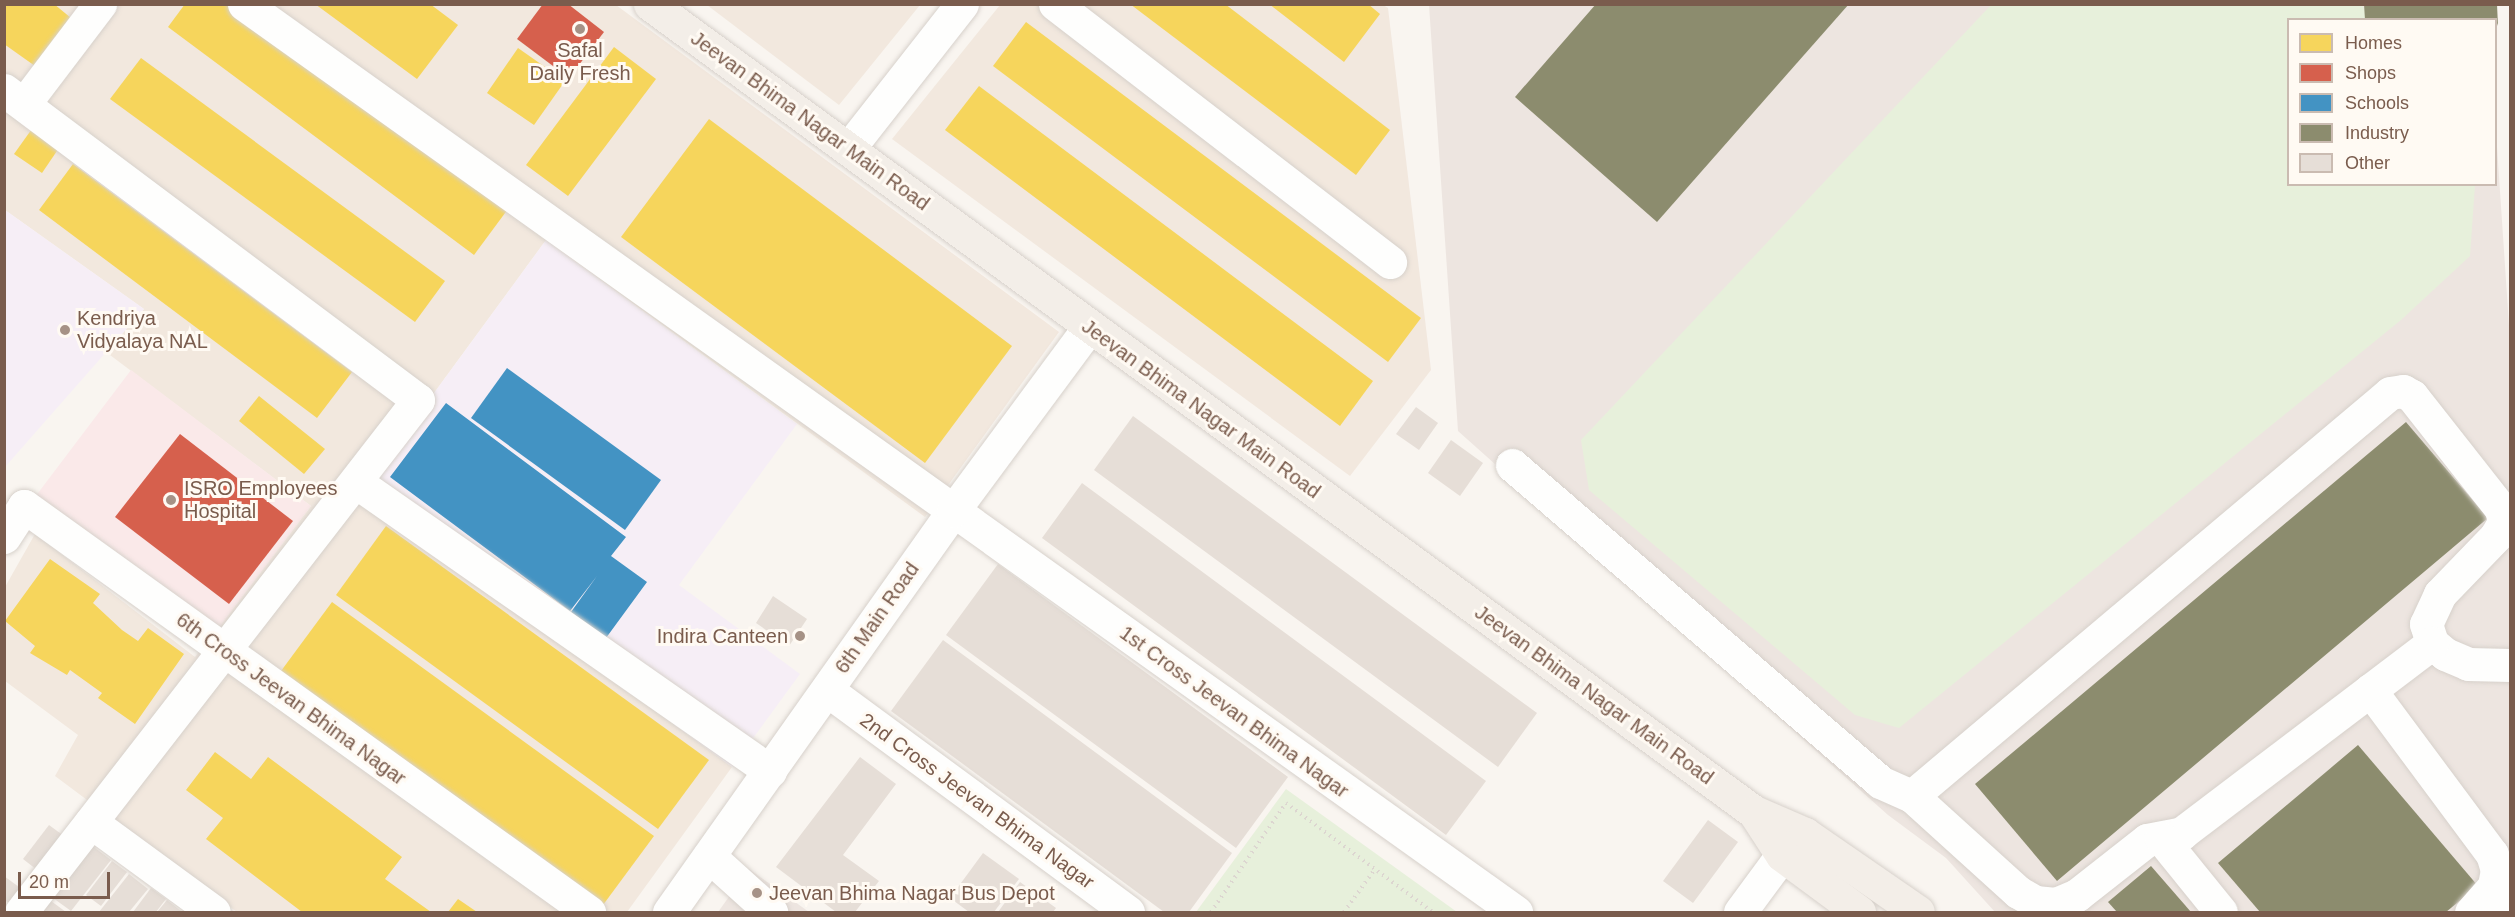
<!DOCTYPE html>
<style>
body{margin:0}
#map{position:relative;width:2515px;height:917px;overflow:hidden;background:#f9f5f0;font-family:Helvetica,sans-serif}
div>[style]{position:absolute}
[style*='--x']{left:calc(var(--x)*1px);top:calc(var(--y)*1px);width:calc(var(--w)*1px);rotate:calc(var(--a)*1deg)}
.residential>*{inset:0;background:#f2e8de}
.industrial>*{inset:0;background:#ede5e0}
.education>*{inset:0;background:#f6eef6}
.medical>*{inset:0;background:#fae9e9}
.green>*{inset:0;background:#e7f0db}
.homes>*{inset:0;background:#f6d55c}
.shops>*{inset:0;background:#d6604d}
.schools>*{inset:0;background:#4393c3}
.industry>*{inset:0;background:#8c8c6e}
.building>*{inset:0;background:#e6ded7}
.path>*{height:4px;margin-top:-2px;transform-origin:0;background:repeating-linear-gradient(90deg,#dcd5d0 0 1.5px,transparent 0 6px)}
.roads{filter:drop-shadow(0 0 2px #d7d1cb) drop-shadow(0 0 2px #d7d1cb)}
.minor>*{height:33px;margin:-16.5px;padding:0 16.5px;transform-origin:16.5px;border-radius:16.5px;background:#fefefd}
.major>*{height:33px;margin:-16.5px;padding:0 16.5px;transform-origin:16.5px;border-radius:16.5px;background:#f3eee8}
.dots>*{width:16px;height:16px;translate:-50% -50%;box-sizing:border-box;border:3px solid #fffaf3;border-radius:50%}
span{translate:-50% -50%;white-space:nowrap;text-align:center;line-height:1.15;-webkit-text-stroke:6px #fffaf3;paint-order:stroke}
.poi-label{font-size:20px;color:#7a5c4d}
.left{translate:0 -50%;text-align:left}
.right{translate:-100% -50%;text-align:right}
.street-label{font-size:20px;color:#7a5c4d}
.frame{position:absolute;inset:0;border:6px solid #7a5c4d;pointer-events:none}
.legend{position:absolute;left:2287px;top:18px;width:210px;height:168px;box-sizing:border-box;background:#fffaf3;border:2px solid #cabbb1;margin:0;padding:8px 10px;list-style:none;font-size:18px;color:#7a5c4d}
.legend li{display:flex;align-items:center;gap:12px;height:30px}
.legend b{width:30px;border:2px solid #cabbb1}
.scale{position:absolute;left:18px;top:872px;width:92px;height:27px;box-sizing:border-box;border:3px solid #7a5c4d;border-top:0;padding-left:8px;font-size:18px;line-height:21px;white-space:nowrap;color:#7a5c4d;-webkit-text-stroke:4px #fffaf3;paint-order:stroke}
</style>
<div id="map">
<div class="residential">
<div style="clip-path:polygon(5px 5px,616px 5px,1059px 332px,925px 517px,546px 240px,360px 494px,732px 767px,627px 912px,237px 912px,55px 776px,78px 735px,5px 681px,5px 587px,35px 534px,195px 657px,311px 506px,106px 352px,144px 309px,5px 210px)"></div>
<div style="clip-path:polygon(707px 5px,920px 5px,839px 105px)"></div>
<div style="clip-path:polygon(1000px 5px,1383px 5px,1388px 8px,1431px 370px,1350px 476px,892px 139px)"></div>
</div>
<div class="industrial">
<div style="clip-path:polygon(1429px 5px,2487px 5px,2288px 20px,2288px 184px,2496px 184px,2496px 132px,2510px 340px,2510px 912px,1995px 912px,1946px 858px,1888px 815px,1458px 431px)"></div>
<div style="clip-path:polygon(749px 869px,809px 912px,718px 912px)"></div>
</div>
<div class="education">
<div style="clip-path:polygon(5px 210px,144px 309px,5px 467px)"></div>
<div style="clip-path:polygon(546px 240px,797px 424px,679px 585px,800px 674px,732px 767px,360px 494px)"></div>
</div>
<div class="medical">
<div style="clip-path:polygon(131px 370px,311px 506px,215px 633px,35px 497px)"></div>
</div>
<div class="green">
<div style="clip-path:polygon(1991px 5px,2362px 5px,2369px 19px,2288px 20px,2288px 184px,2475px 185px,2470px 256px,2401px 320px,1899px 728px,1855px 715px,1589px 490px,1581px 440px)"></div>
<div style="clip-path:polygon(1286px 789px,1457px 912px,1196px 912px)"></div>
</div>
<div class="homes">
<div style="clip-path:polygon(4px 4px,54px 4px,71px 18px,35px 66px,4px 44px)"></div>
<div style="clip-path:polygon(185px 4px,234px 4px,508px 209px,474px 255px,168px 27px)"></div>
<div style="clip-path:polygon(315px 4px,430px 4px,458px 25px,417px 79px)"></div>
<div style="clip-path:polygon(1130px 4px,1225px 4px,1390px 130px,1356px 175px)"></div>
<div style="clip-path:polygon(1269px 4px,1368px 4px,1380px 14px,1344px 62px)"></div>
<div style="clip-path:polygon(1026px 22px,1421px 318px,1388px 362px,993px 66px)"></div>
<div style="clip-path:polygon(614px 47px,656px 79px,568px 196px,526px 165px)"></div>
<div style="clip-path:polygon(518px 48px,565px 81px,534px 125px,487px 93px)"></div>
<div style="clip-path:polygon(141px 58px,445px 281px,415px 322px,110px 99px)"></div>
<div style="clip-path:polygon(979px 86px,1373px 381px,1340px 426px,945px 130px)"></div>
<div style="clip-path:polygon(709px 119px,1012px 346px,925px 463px,621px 237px)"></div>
<div style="clip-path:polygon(34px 126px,61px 145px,42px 173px,14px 154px)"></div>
<div style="clip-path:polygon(73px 164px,352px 372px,317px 418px,39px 210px)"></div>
<div style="clip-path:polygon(259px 396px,325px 449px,304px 474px,239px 421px)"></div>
<div style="clip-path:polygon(386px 526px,709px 760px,658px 829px,336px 595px)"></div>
<div style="clip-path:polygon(50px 559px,100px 594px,93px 603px,122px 630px,138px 641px,148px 628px,184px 654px,135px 724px,98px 698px,102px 693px,70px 670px,67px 675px,30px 653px,35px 646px,5px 621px)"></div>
<div style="clip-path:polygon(332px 602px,654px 836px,603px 905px,281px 671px)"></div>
<div style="clip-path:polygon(215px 752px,251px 779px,268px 757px,402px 857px,385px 879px,431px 912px,302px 912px,206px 839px,223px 818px,186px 790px)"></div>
<div style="clip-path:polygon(458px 899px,477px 912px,448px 912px)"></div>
</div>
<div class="shops">
<div style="clip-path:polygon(543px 4px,568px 4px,604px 32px,569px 78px,517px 39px)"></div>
<div style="clip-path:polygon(180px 434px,293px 521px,229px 604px,115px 517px)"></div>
</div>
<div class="schools">
<div style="clip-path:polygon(507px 368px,661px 480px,625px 530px,471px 418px)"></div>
<div style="clip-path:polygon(446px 403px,626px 537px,611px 556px,647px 582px,606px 638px,571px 612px,597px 576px,570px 611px,390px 477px)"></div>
</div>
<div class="industry">
<div style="clip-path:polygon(1596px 4px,1849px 4px,1657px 222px,1515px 97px)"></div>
<div style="clip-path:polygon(2364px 4px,2497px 4px,2498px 26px,2496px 20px,2365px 20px)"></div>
<div style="clip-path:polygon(2406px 422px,2488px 518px,2057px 881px,1975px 784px)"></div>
<div style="clip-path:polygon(2358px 745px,2478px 886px,2446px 912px,2260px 912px,2218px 863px)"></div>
<div style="clip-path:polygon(2151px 866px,2191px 912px,2117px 912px,2108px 902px)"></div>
</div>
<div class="building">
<div style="clip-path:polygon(1416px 407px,1438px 423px,1419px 450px,1396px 434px)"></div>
<div style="clip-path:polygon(1133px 416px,1537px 713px,1498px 767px,1094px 470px)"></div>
<div style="clip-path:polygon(1451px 440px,1483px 463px,1460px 496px,1428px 473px)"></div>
<div style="clip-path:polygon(1082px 483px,1486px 781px,1446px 835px,1042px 538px)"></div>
<div style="clip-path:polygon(998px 564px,1288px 777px,1236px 848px,946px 635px)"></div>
<div style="clip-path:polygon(773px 596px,807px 619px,789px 646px,756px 623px)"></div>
<div style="clip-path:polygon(943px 640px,1232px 853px,1189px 912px,1164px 912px,891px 711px)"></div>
<div style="clip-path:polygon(860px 757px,896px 784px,843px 855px,879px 881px,855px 912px,836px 912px,776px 867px)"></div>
<div style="clip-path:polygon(1708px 820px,1738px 842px,1693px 903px,1663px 881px)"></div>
<div style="clip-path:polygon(49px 825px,68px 839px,41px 873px,23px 859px)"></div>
<div style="clip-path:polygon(82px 838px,111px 860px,71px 911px,42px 890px)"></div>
<div style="clip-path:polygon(983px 853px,1019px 879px,994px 912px,969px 912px,950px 898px)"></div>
<div style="clip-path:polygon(112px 861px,127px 872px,101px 906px,86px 895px)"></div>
<div style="clip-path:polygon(129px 874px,148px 889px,129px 912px,99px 912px)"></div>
<div style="clip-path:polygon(4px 876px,23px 890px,12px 905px,4px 900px)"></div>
<div style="clip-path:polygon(1020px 882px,1056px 908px,1053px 912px,998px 912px)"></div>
<div style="clip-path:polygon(151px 888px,166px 899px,156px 912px,133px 912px)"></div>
<div style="clip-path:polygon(40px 893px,66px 912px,25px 912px)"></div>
<div style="clip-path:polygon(167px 900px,181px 911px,180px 912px,157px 912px)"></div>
</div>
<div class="path">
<div style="--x:1211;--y:912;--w:132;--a:-55.5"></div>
<div style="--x:1286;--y:803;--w:183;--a:36.6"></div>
<div style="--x:1344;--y:912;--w:53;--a:-54.2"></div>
</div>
<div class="roads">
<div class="minor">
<div style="--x:244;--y:4;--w:1563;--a:35.52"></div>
<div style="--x:1055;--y:4;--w:423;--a:37.6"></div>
<div style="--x:4;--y:90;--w:517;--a:36.83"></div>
<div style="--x:418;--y:400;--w:648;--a:127.79"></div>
<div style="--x:24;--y:104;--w:126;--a:-52.8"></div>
<div style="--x:849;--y:148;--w:183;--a:-51.9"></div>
<div style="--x:1512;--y:465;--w:486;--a:40.7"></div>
<div style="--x:1880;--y:782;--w:35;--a:24"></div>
<div style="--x:1912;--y:796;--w:625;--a:-40.13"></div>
<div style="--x:2390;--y:393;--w:13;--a:-9"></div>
<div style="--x:2403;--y:391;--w:10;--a:29"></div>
<div style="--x:2412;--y:396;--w:144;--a:51.8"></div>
<div style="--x:2501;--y:509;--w:13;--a:77"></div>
<div style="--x:2504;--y:522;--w:16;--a:120"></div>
<div style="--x:2496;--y:536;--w:81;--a:134"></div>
<div style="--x:2440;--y:594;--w:33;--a:115"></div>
<div style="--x:2426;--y:624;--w:20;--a:72"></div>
<div style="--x:2432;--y:643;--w:17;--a:40"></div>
<div style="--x:2445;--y:654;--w:25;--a:23"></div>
<div style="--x:2468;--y:664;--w:42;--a:1.4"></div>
<div style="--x:356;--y:482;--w:505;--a:34.92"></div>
<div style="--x:4;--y:537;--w:37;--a:-57"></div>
<div style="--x:24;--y:506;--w:696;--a:35.7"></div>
<div style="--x:827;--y:690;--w:374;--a:36.4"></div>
<div style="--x:2370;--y:690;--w:204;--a:53.4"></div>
<div style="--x:2492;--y:854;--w:17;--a:73"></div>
<div style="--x:2497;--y:870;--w:16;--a:101"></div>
<div style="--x:2494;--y:886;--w:35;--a:131"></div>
<div style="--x:1912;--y:796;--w:143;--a:42.2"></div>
<div style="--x:2018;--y:892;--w:20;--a:30"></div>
<div style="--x:2035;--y:902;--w:21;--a:5"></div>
<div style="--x:2056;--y:904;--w:23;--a:-23"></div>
<div style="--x:2077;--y:895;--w:89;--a:-38.2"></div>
<div style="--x:2147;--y:840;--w:36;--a:-11"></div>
<div style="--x:2182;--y:833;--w:314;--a:-37.2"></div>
<div style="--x:91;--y:822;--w:152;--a:36.2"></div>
<div style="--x:2161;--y:838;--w:95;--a:51"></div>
<div style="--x:709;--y:856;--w:84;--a:42.1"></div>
<div style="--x:2494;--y:886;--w:31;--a:58"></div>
<div style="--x:669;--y:912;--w:491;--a:-54.7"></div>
<div style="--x:953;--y:511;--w:229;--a:-53.5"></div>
<div style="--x:1740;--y:912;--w:71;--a:-53.6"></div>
<div style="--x:1782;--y:855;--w:29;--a:-44"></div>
</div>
<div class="major">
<div style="--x:650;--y:4;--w:1368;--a:36.2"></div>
<div style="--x:1754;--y:812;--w:56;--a:23.3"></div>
<div style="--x:1805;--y:834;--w:137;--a:34.6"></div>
<div style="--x:1754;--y:812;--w:51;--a:56.9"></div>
<div style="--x:1782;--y:855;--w:96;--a:36.5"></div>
</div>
</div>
<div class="dots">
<div style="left:580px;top:29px;background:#a69286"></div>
<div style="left:65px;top:330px;background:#a69286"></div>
<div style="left:171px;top:500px;background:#a69286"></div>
<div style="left:800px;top:636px;background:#a69286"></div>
<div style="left:757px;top:893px;background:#a69286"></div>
</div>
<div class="poi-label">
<span style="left:580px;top:62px">Safal<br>Daily Fresh</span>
<span class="left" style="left:77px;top:330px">Kendriya<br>Vidyalaya NAL</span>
<span class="left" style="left:184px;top:500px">ISRO Employees<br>Hospital</span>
<span class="right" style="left:788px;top:636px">Indira Canteen</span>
<span class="left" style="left:769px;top:893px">Jeevan Bhima Nagar Bus Depot</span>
</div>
<div class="street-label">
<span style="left:810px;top:121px;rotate:36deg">Jeevan Bhima Nagar Main Road</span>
<span style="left:1201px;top:409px;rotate:36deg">Jeevan Bhima Nagar Main Road</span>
<span style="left:877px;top:618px;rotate:-55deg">6th Main Road</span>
<span style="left:1594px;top:695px;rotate:36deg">Jeevan Bhima Nagar Main Road</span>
<span style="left:291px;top:699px;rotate:36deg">6th Cross Jeevan Bhima Nagar</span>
<span style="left:1234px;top:712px;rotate:36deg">1st Cross Jeevan Bhima Nagar</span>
<span style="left:977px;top:801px;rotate:36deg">2nd Cross Jeevan Bhima Nagar</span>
</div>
<div class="frame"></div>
<ul class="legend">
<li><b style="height:16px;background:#f6d55c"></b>Homes</li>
<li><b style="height:16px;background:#d6604d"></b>Shops</li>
<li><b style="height:16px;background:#4393c3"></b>Schools</li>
<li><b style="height:16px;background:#8c8c6e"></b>Industry</li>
<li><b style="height:16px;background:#e6ded7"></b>Other</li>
</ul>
<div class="scale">20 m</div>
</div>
